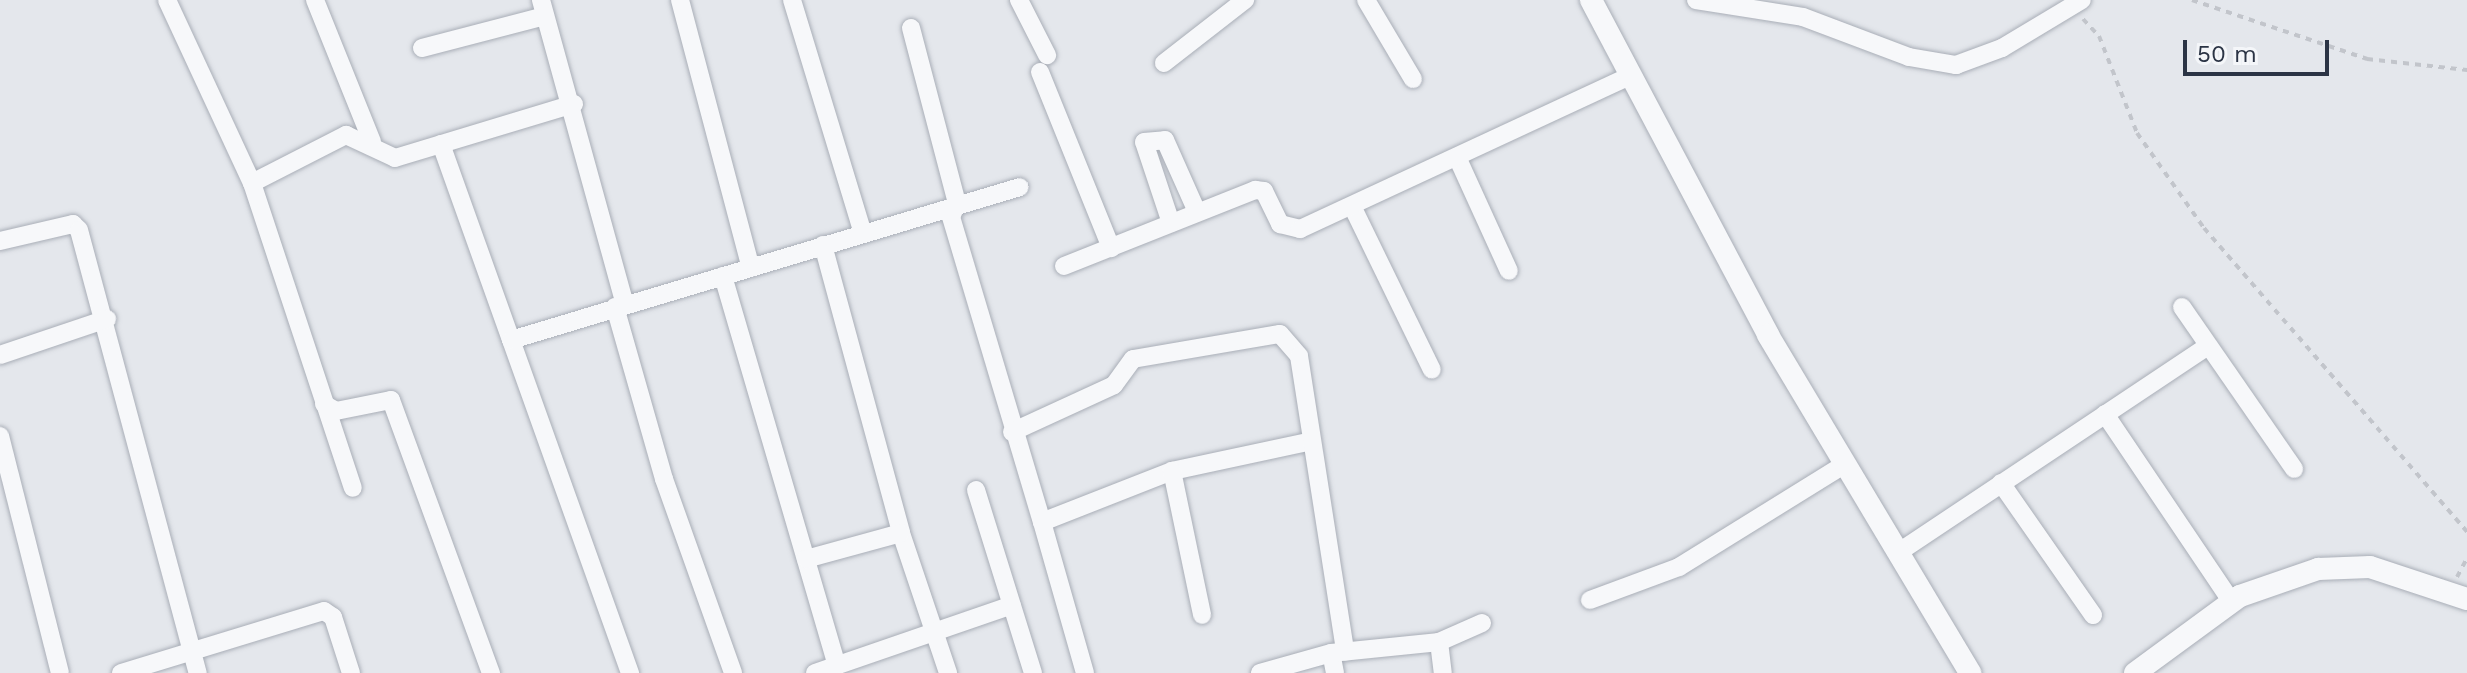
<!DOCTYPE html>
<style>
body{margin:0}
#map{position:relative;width:2467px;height:673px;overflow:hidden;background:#e4e7ec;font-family:"Work Sans",sans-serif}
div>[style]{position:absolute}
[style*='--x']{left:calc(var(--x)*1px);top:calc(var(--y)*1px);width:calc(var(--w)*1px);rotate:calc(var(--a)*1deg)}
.path>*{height:4px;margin-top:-2px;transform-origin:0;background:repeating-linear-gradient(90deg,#c2c5cb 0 6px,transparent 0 12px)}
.roads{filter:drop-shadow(0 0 2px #a9aeb7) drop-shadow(0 0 2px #a9aeb7)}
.minor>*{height:18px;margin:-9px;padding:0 9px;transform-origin:9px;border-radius:9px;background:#f7f8fa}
.tertiary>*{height:22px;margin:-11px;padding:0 11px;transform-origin:11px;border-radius:11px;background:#f7f8fa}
span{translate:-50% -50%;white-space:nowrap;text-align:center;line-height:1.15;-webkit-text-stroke:6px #f4f6f9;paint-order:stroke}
.scale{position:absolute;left:2183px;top:40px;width:146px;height:36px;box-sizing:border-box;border:4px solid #2b3445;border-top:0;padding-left:10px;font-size:24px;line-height:28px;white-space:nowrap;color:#2b3445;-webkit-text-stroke:6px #f4f6f9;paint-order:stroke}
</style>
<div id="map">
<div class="path">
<div style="--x:2192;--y:0;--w:185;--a:18.6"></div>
<div style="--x:2367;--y:59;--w:101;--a:6.3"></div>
<div style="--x:2083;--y:19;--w:23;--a:47"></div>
<div style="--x:2099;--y:36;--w:104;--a:68.6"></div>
<div style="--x:2137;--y:133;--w:116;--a:54.8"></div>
<div style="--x:2204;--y:228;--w:402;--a:49.1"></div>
<div style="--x:2457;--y:577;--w:21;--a:-62"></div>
</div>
<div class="roads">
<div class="minor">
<div style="--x:167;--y:0;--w:202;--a:65.1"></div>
<div style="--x:252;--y:183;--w:321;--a:71.7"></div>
<div style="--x:315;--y:0;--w:153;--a:68.1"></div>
<div style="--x:541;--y:0;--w:315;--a:74.6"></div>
<div style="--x:680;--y:0;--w:277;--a:75.2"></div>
<div style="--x:792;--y:0;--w:244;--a:73.1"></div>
<div style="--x:1019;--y:0;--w:62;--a:63"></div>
<div style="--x:1366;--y:0;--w:92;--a:59.3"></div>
<div style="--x:1696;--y:0;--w:108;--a:9"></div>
<div style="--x:1803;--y:17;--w:113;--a:20.7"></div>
<div style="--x:1909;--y:57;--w:48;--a:9.7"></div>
<div style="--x:1956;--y:65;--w:49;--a:-20.3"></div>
<div style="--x:2002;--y:48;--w:93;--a:-31"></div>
<div style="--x:911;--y:28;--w:181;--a:75.3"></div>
<div style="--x:957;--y:203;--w:15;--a:113"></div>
<div style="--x:951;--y:217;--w:318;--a:73.4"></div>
<div style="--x:1042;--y:522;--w:140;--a:-21.4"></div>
<div style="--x:1172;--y:471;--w:138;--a:-12.1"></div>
<div style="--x:422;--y:48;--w:127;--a:-14.6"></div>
<div style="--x:1164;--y:63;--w:103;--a:-37.9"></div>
<div style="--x:1040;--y:72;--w:190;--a:68"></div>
<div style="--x:441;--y:144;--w:562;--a:70.34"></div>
<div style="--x:1457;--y:157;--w:125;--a:65.5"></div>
<div style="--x:252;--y:183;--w:106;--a:-27.1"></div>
<div style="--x:346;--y:135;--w:54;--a:25.1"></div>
<div style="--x:395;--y:158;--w:187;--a:-16.8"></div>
<div style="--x:1352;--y:206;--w:182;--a:64"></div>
<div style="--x:1171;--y:223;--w:85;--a:-108.4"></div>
<div style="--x:1144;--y:142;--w:21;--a:-5"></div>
<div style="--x:1165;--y:140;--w:79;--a:66"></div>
<div style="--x:0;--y:241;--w:75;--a:-13.1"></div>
<div style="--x:73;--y:224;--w:8;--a:45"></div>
<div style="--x:79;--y:230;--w:459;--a:75"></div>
<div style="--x:823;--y:245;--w:298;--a:74.8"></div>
<div style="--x:901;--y:533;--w:148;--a:71.4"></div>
<div style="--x:1064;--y:266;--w:206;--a:-21.7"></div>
<div style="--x:1255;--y:190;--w:9;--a:6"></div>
<div style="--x:1264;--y:191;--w:37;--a:64"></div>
<div style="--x:1280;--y:224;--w:21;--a:14"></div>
<div style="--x:1300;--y:229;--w:362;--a:-24.9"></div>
<div style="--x:723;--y:276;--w:406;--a:73.7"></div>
<div style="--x:615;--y:307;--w:179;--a:74.1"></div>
<div style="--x:664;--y:479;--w:206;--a:70.4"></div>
<div style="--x:2182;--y:307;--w:197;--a:55.3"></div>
<div style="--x:511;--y:340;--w:531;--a:-16.73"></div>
<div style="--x:0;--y:355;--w:113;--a:-18.6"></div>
<div style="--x:324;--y:404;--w:14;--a:30"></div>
<div style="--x:336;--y:411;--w:56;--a:-11.3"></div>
<div style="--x:391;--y:400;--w:291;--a:69.9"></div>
<div style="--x:2105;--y:414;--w:227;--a:56"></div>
<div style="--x:1012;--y:432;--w:112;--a:-24.7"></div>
<div style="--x:1114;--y:385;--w:32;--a:-54"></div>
<div style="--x:1133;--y:359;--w:149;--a:-9.7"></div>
<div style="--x:1280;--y:334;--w:29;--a:49"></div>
<div style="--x:1299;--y:356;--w:299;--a:81.1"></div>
<div style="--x:0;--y:436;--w:244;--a:75.8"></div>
<div style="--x:1172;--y:471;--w:147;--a:78.2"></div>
<div style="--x:2001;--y:483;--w:161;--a:55.1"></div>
<div style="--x:976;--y:490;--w:192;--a:72.7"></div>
<div style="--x:1042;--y:522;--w:157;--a:74.1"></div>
<div style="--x:1899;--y:552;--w:369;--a:-33.7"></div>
<div style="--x:806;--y:559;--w:98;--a:-15.3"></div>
<div style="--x:1590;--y:600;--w:95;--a:-20.3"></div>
<div style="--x:1679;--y:567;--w:195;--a:-31.8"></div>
<div style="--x:1439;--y:642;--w:31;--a:83"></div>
<div style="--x:121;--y:673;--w:212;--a:-17"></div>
<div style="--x:324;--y:611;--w:11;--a:34"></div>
<div style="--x:333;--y:617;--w:59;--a:72.2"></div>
<div style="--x:815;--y:673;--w:208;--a:-19"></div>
<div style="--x:1260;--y:673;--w:74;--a:-15.7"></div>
<div style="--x:1335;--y:673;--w:20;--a:-101"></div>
<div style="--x:1331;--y:653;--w:109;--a:-5.8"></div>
<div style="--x:1439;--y:642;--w:47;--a:-23.8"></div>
</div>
<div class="tertiary">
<div style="--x:1591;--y:0;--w:379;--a:62.1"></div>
<div style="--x:1768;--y:335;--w:394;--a:59.1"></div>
<div style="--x:2135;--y:673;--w:130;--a:-36.3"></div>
<div style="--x:2240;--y:596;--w:83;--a:-19.1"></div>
<div style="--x:2318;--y:569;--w:52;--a:-2.2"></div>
<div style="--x:2370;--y:567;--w:102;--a:18.3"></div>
</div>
</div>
<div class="scale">50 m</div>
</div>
